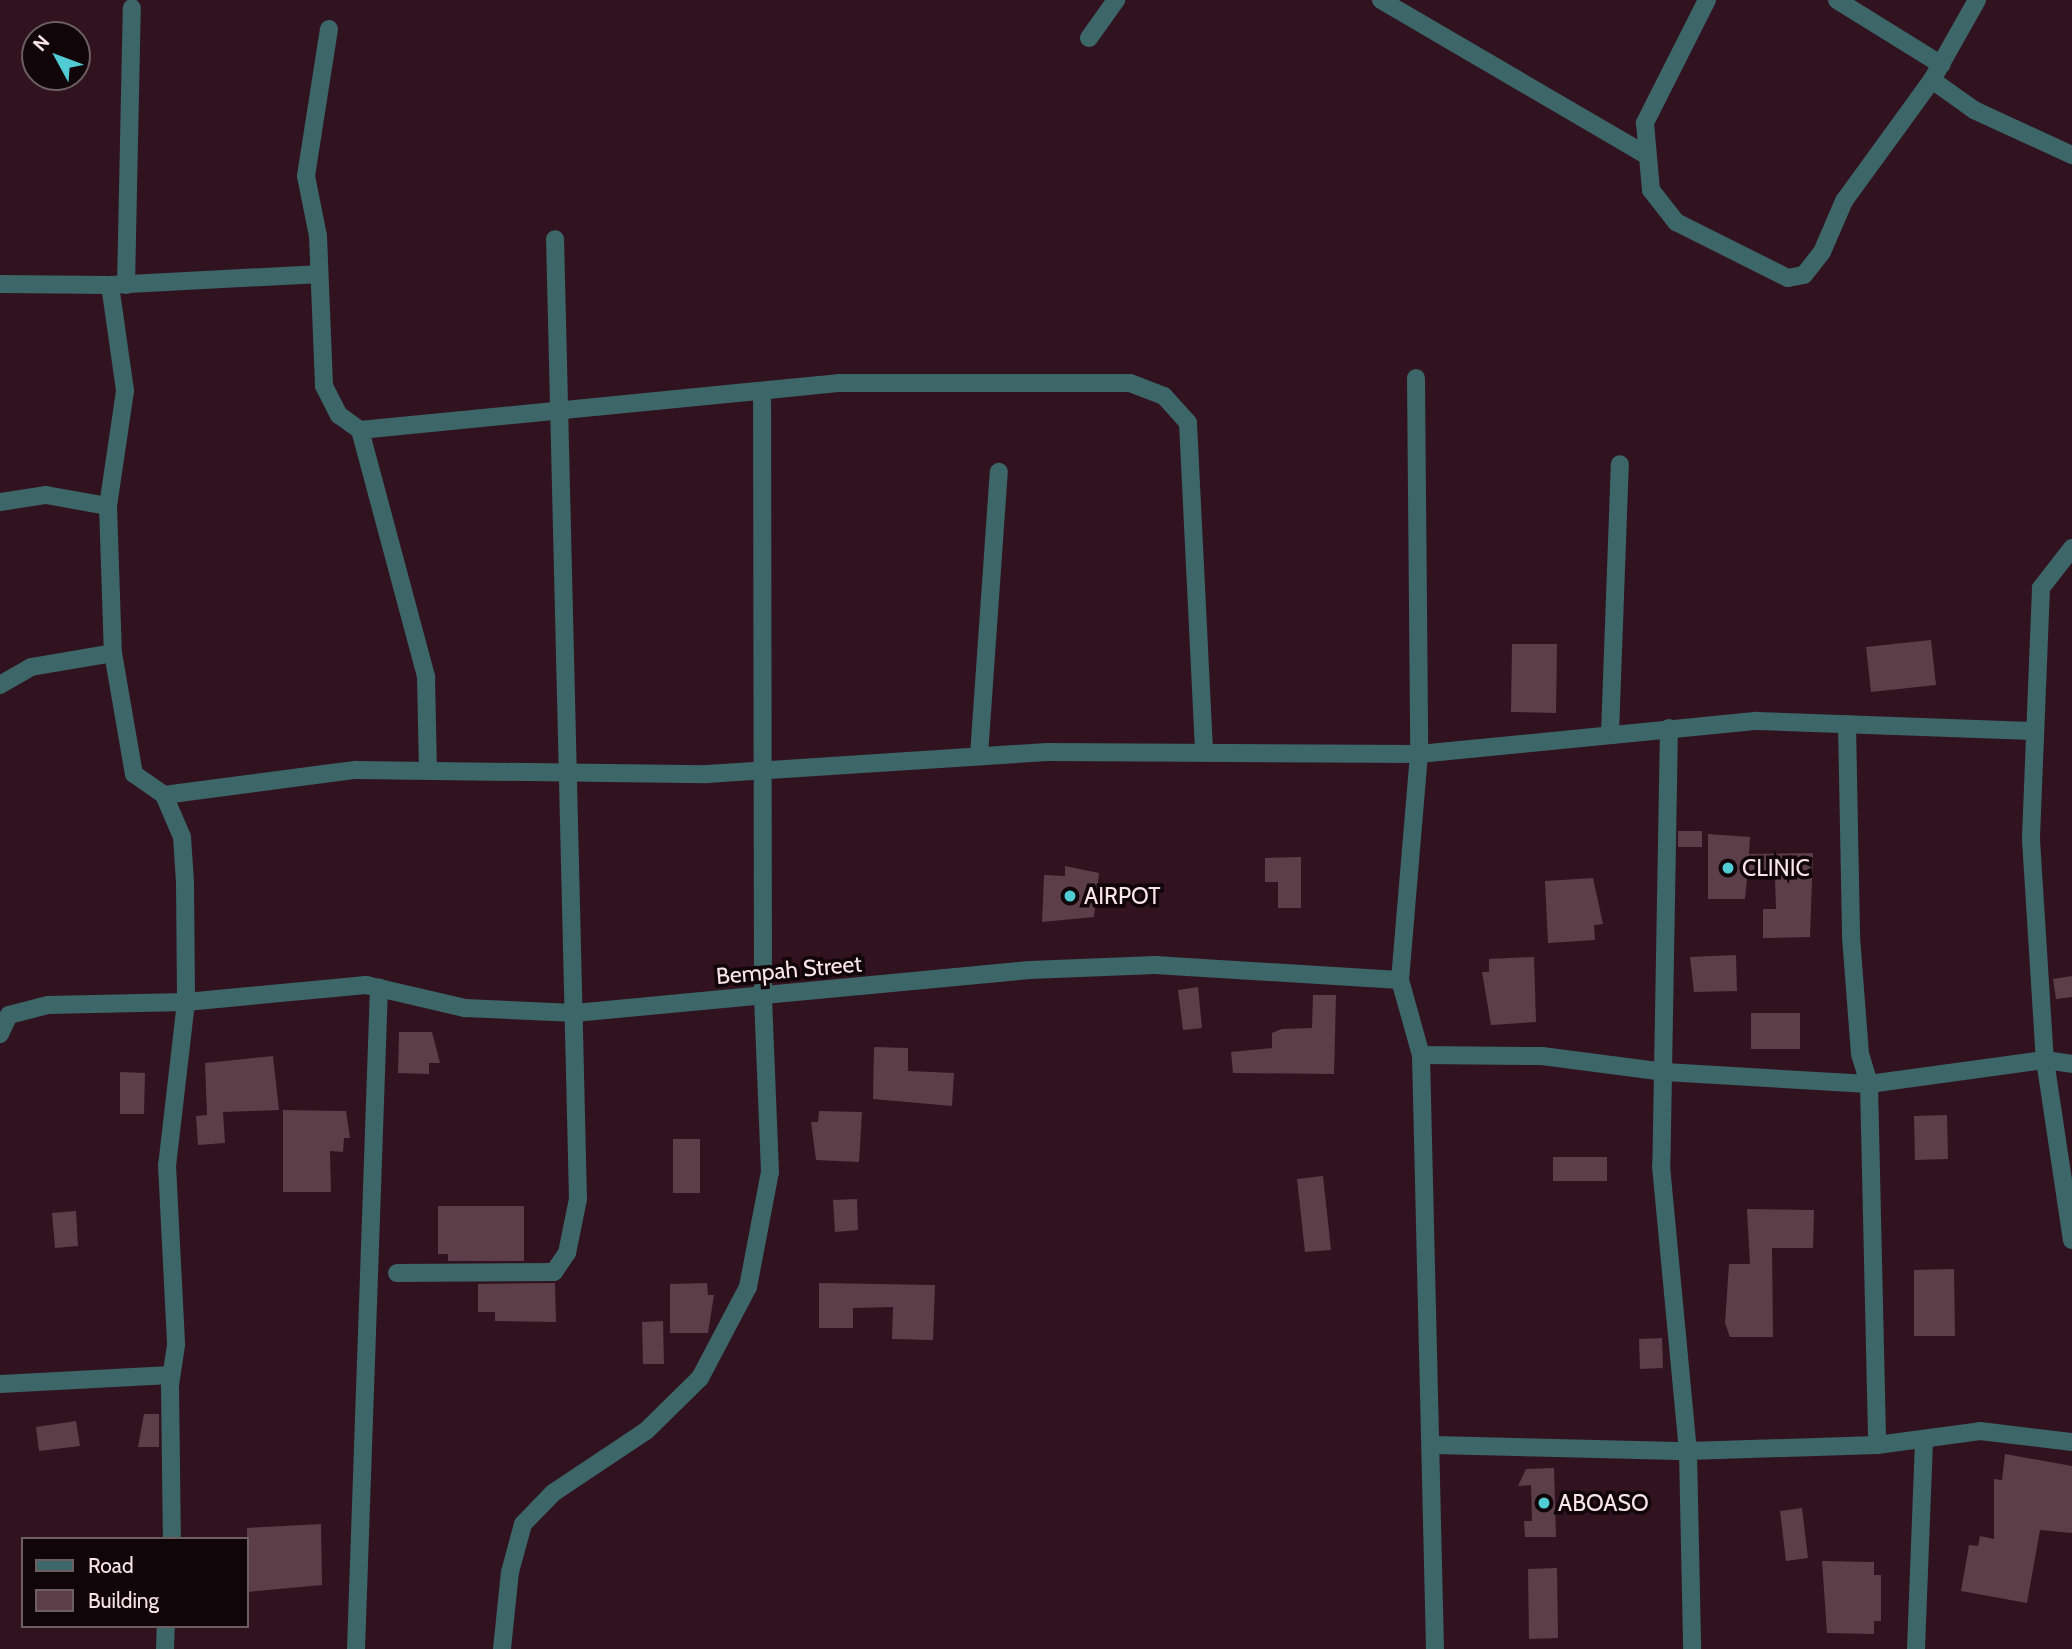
<!DOCTYPE html>
<style>
body{margin:0}
#map{position:relative;width:2072px;height:1649px;overflow:hidden;background:#30131e;font-family:Cabin,sans-serif}
div>[style]{position:absolute}
[style*='--x']{left:calc(var(--x)*1px);top:calc(var(--y)*1px);width:calc(var(--w)*1px);rotate:calc(var(--a)*1deg)}
.building>*{inset:0;background:#5c3e48}
.minor>*{height:18px;margin:-9px;padding:0 9px;transform-origin:9px;border-radius:9px;background:#3c6668}
.dots>*{width:19px;height:19px;translate:-50% -50%;box-sizing:border-box;border:4px solid #100508;border-radius:50%}
span{translate:-50% -50%;white-space:nowrap;text-align:center;line-height:1.15;-webkit-text-stroke:7px #100508;paint-order:stroke}
.poi-label{font-size:23px;color:#f9e4ea}
.left{translate:0 -50%;text-align:left}
.street-label{font-size:23px;color:#f9e4ea}
.legend{position:absolute;left:21px;top:1537px;width:228px;height:91px;box-sizing:border-box;background:#100508;border:2px solid #6d5e62;margin:0;padding:9px 12px;list-style:none;font-size:21px;color:#f9e4ea}
.legend li{display:flex;align-items:center;gap:14px;height:35px}
.legend b{width:35px;border:2px solid #6d5e62}
.north{position:absolute;left:21px;top:21px;width:70px;height:70px;box-sizing:border-box;background:#100508;border:2px solid #6d5e62;border-radius:50%;rotate:311deg;font-size:19px;font-weight:700;line-height:28px;text-align:center;color:#f9e4ea}
.north::after{content:'';display:block;margin:auto;width:24px;height:32px;background:#51ccd4;clip-path:polygon(50% 0,100% 100%,50% 72%,0 100%)}
</style>
<div id="map">
<div class="building">
<div style="clip-path:polygon(1931px 640px,1936px 685px,1871px 692px,1866px 647px)"></div>
<div style="clip-path:polygon(1512px 644px,1557px 644px,1556px 713px,1511px 712px)"></div>
<div style="clip-path:polygon(1678px 831px,1702px 831px,1702px 847px,1678px 847px)"></div>
<div style="clip-path:polygon(1708px 834px,1750px 837px,1749px 854px,1813px 853px,1810px 937px,1763px 938px,1763px 909px,1776px 909px,1775px 879px,1747px 879px,1745px 899px,1708px 899px)"></div>
<div style="clip-path:polygon(1301px 857px,1301px 908px,1278px 908px,1278px 882px,1265px 882px,1265px 858px)"></div>
<div style="clip-path:polygon(1065px 866px,1099px 873px,1094px 917px,1042px 922px,1044px 875px,1065px 876px)"></div>
<div style="clip-path:polygon(1593px 878px,1603px 924px,1594px 925px,1595px 940px,1548px 943px,1545px 881px)"></div>
<div style="clip-path:polygon(1736px 955px,1737px 991px,1694px 992px,1690px 957px)"></div>
<div style="clip-path:polygon(1534px 957px,1536px 1022px,1491px 1025px,1482px 972px,1489px 972px,1489px 959px)"></div>
<div style="clip-path:polygon(2072px 976px,2072px 997px,2056px 999px,2053px 979px)"></div>
<div style="clip-path:polygon(1198px 987px,1202px 1028px,1183px 1030px,1178px 990px)"></div>
<div style="clip-path:polygon(1313px 995px,1336px 995px,1334px 1074px,1233px 1073px,1231px 1052px,1272px 1048px,1272px 1033px,1282px 1029px,1312px 1028px)"></div>
<div style="clip-path:polygon(1751px 1013px,1800px 1013px,1800px 1049px,1751px 1049px)"></div>
<div style="clip-path:polygon(399px 1032px,432px 1032px,440px 1063px,429px 1063px,429px 1074px,398px 1073px)"></div>
<div style="clip-path:polygon(874px 1047px,908px 1048px,908px 1071px,954px 1073px,952px 1106px,873px 1099px)"></div>
<div style="clip-path:polygon(273px 1056px,279px 1110px,223px 1112px,225px 1143px,198px 1145px,196px 1116px,207px 1115px,205px 1063px)"></div>
<div style="clip-path:polygon(120px 1072px,145px 1073px,144px 1114px,120px 1114px)"></div>
<div style="clip-path:polygon(283px 1110px,346px 1111px,350px 1138px,344px 1138px,343px 1152px,330px 1151px,331px 1192px,283px 1192px)"></div>
<div style="clip-path:polygon(819px 1111px,862px 1112px,859px 1162px,816px 1160px,811px 1122px,818px 1122px)"></div>
<div style="clip-path:polygon(1947px 1115px,1948px 1159px,1915px 1160px,1914px 1116px)"></div>
<div style="clip-path:polygon(673px 1139px,700px 1139px,700px 1193px,673px 1193px)"></div>
<div style="clip-path:polygon(1553px 1157px,1607px 1157px,1607px 1181px,1553px 1181px)"></div>
<div style="clip-path:polygon(1323px 1176px,1331px 1250px,1305px 1252px,1297px 1179px)"></div>
<div style="clip-path:polygon(857px 1199px,858px 1230px,835px 1232px,833px 1200px)"></div>
<div style="clip-path:polygon(438px 1206px,524px 1206px,524px 1261px,448px 1261px,448px 1254px,438px 1254px)"></div>
<div style="clip-path:polygon(1747px 1209px,1814px 1210px,1813px 1248px,1772px 1248px,1773px 1337px,1730px 1337px,1725px 1323px,1729px 1264px,1750px 1264px)"></div>
<div style="clip-path:polygon(76px 1211px,78px 1246px,55px 1248px,52px 1213px)"></div>
<div style="clip-path:polygon(1954px 1269px,1955px 1336px,1914px 1336px,1914px 1270px)"></div>
<div style="clip-path:polygon(555px 1283px,556px 1322px,495px 1321px,495px 1312px,478px 1312px,478px 1284px)"></div>
<div style="clip-path:polygon(707px 1283px,708px 1295px,714px 1295px,708px 1333px,670px 1333px,670px 1284px)"></div>
<div style="clip-path:polygon(819px 1283px,935px 1285px,933px 1340px,892px 1339px,893px 1307px,853px 1308px,853px 1328px,819px 1328px)"></div>
<div style="clip-path:polygon(663px 1321px,664px 1364px,643px 1364px,642px 1322px)"></div>
<div style="clip-path:polygon(1662px 1338px,1663px 1368px,1640px 1369px,1639px 1339px)"></div>
<div style="clip-path:polygon(144px 1414px,159px 1414px,159px 1447px,138px 1447px)"></div>
<div style="clip-path:polygon(76px 1421px,80px 1446px,39px 1451px,36px 1427px)"></div>
<div style="clip-path:polygon(2005px 1454px,2072px 1466px,2072px 1533px,2040px 1530px,2027px 1603px,1961px 1591px,1969px 1545px,1978px 1546px,1980px 1536px,1994px 1539px,1994px 1479px,2002px 1480px)"></div>
<div style="clip-path:polygon(1554px 1468px,1556px 1537px,1525px 1537px,1524px 1521px,1532px 1521px,1531px 1485px,1518px 1486px,1526px 1469px)"></div>
<div style="clip-path:polygon(1802px 1508px,1808px 1558px,1786px 1561px,1780px 1511px)"></div>
<div style="clip-path:polygon(321px 1524px,322px 1585px,247px 1592px,247px 1528px)"></div>
<div style="clip-path:polygon(1822px 1561px,1874px 1562px,1874px 1575px,1881px 1575px,1881px 1621px,1874px 1621px,1874px 1634px,1827px 1633px)"></div>
<div style="clip-path:polygon(1557px 1568px,1558px 1638px,1529px 1639px,1528px 1569px)"></div>
</div>
<div class="minor">
<div style="--x:1381;--y:0;--w:303;--a:30.3"></div>
<div style="--x:1707;--y:0;--w:138;--a:116.8"></div>
<div style="--x:1645;--y:123;--w:67;--a:84.9"></div>
<div style="--x:1651;--y:190;--w:41;--a:52"></div>
<div style="--x:1676;--y:222;--w:125;--a:26.6"></div>
<div style="--x:1788;--y:278;--w:16;--a:-11"></div>
<div style="--x:1804;--y:275;--w:29;--a:-52"></div>
<div style="--x:1822;--y:252;--w:56;--a:-66.7"></div>
<div style="--x:1844;--y:201;--w:150;--a:-54"></div>
<div style="--x:1837;--y:0;--w:123;--a:31.8"></div>
<div style="--x:1977;--y:0;--w:92;--a:119.4"></div>
<div style="--x:1932;--y:80;--w:52;--a:35.5"></div>
<div style="--x:1974;--y:110;--w:108;--a:24.7"></div>
<div style="--x:329;--y:29;--w:149;--a:98.9"></div>
<div style="--x:306;--y:176;--w:61;--a:78.7"></div>
<div style="--x:318;--y:236;--w:150;--a:87.7"></div>
<div style="--x:324;--y:386;--w:33;--a:63"></div>
<div style="--x:339;--y:415;--w:26;--a:36"></div>
<div style="--x:360;--y:430;--w:256;--a:75"></div>
<div style="--x:426;--y:677;--w:92;--a:88.8"></div>
<div style="--x:1089;--y:38;--w:47;--a:-54.6"></div>
<div style="--x:0;--y:284;--w:110;--a:0.5"></div>
<div style="--x:110;--y:285;--w:207;--a:-3"></div>
<div style="--x:110;--y:285;--w:107;--a:81.9"></div>
<div style="--x:125;--y:391;--w:116;--a:98.4"></div>
<div style="--x:108;--y:506;--w:147;--a:88.1"></div>
<div style="--x:113;--y:653;--w:123;--a:80.2"></div>
<div style="--x:134;--y:774;--w:37;--a:35"></div>
<div style="--x:164;--y:795;--w:46;--a:66.8"></div>
<div style="--x:182;--y:837;--w:45;--a:86.2"></div>
<div style="--x:185;--y:882;--w:120;--a:89.5"></div>
<div style="--x:186;--y:1002;--w:164;--a:96.6"></div>
<div style="--x:167;--y:1165;--w:180;--a:87.1"></div>
<div style="--x:176;--y:1345;--w:40;--a:98.5"></div>
<div style="--x:170;--y:1385;--w:154;--a:89.3"></div>
<div style="--x:126;--y:285;--w:277;--a:-88.8"></div>
<div style="--x:1416;--y:378;--w:376;--a:89.5"></div>
<div style="--x:1419;--y:754;--w:227;--a:94.8"></div>
<div style="--x:1400;--y:980;--w:78;--a:74.4"></div>
<div style="--x:1421;--y:1055;--w:594;--a:88.65"></div>
<div style="--x:360;--y:430;--w:480;--a:-5.6"></div>
<div style="--x:838;--y:383;--w:292;--a:0"></div>
<div style="--x:1130;--y:383;--w:36;--a:21"></div>
<div style="--x:1164;--y:396;--w:36;--a:48"></div>
<div style="--x:1188;--y:423;--w:327;--a:87.2"></div>
<div style="--x:0;--y:502;--w:47;--a:-8.7"></div>
<div style="--x:46;--y:495;--w:63;--a:10.1"></div>
<div style="--x:2072;--y:548;--w:51;--a:127.8"></div>
<div style="--x:2041;--y:588;--w:252;--a:92.3"></div>
<div style="--x:2031;--y:840;--w:220;--a:86.4"></div>
<div style="--x:2045;--y:1060;--w:182;--a:81.5"></div>
<div style="--x:0;--y:685;--w:36;--a:-30"></div>
<div style="--x:31;--y:667;--w:83;--a:-9.7"></div>
<div style="--x:1847;--y:724;--w:213;--a:88.9"></div>
<div style="--x:1851;--y:937;--w:117;--a:85.6"></div>
<div style="--x:1860;--y:1054;--w:31;--a:73"></div>
<div style="--x:1869;--y:1084;--w:361;--a:88.7"></div>
<div style="--x:1669;--y:728;--w:438;--a:91"></div>
<div style="--x:1661;--y:1166;--w:286;--a:84.6"></div>
<div style="--x:1688;--y:1451;--w:198;--a:88.8"></div>
<div style="--x:1610;--y:733;--w:269;--a:-87.9"></div>
<div style="--x:979;--y:755;--w:284;--a:-86"></div>
<div style="--x:164;--y:795;--w:193;--a:-7.5"></div>
<div style="--x:355;--y:770;--w:352;--a:0.7"></div>
<div style="--x:707;--y:774;--w:341;--a:-3.7"></div>
<div style="--x:1047;--y:752;--w:372;--a:0.3"></div>
<div style="--x:1419;--y:754;--w:340;--a:-5.6"></div>
<div style="--x:1757;--y:721;--w:275;--a:2.1"></div>
<div style="--x:0;--y:1034;--w:21;--a:-65"></div>
<div style="--x:9;--y:1015;--w:40;--a:-14.4"></div>
<div style="--x:48;--y:1005;--w:138;--a:-1.2"></div>
<div style="--x:186;--y:1002;--w:181;--a:-5.4"></div>
<div style="--x:366;--y:985;--w:102;--a:13.1"></div>
<div style="--x:465;--y:1008;--w:110;--a:2.6"></div>
<div style="--x:575;--y:1013;--w:457;--a:-5.4"></div>
<div style="--x:1030;--y:970;--w:125;--a:-2.3"></div>
<div style="--x:1155;--y:965;--w:245;--a:3.5"></div>
<div style="--x:1421;--y:1055;--w:121;--a:0.5"></div>
<div style="--x:1542;--y:1056;--w:124;--a:7.4"></div>
<div style="--x:1665;--y:1072;--w:204;--a:3.4"></div>
<div style="--x:1869;--y:1084;--w:178;--a:-7.8"></div>
<div style="--x:2045;--y:1060;--w:27;--a:8"></div>
<div style="--x:397;--y:1273;--w:157;--a:-0.4"></div>
<div style="--x:554;--y:1272;--w:23;--a:-56"></div>
<div style="--x:567;--y:1253;--w:55;--a:-78.5"></div>
<div style="--x:578;--y:1199;--w:960;--a:-91.37"></div>
<div style="--x:0;--y:1384;--w:171;--a:-3"></div>
<div style="--x:1434;--y:1445;--w:254;--a:1.4"></div>
<div style="--x:1688;--y:1451;--w:189;--a:-1.8"></div>
<div style="--x:1877;--y:1445;--w:104;--a:-7.7"></div>
<div style="--x:1980;--y:1431;--w:93;--a:6.8"></div>
<div style="--x:165;--y:1649;--w:23;--a:-88"></div>
<div style="--x:356;--y:1649;--w:662;--a:-88.01"></div>
<div style="--x:502;--y:1649;--w:77;--a:-84.1"></div>
<div style="--x:510;--y:1572;--w:50;--a:-74.8"></div>
<div style="--x:523;--y:1524;--w:43;--a:-45.9"></div>
<div style="--x:553;--y:1493;--w:112;--a:-33.7"></div>
<div style="--x:646;--y:1431;--w:76;--a:-44.5"></div>
<div style="--x:700;--y:1378;--w:103;--a:-62.2"></div>
<div style="--x:748;--y:1287;--w:117;--a:-79.2"></div>
<div style="--x:770;--y:1172;--w:175;--a:-92.3"></div>
<div style="--x:763;--y:997;--w:606;--a:-90.09"></div>
<div style="--x:1916;--y:1649;--w:210;--a:-87.8"></div>
</div>
<div class="dots">
<div style="left:1728px;top:868px;background:#51ccd4"></div>
<div style="left:1070px;top:896px;background:#51ccd4"></div>
<div style="left:1544px;top:1503px;background:#51ccd4"></div>
</div>
<div class="poi-label">
<span class="left" style="left:1742px;top:868px">CLINIC</span>
<span class="left" style="left:1084px;top:896px">AIRPOT</span>
<span class="left" style="left:1558px;top:1503px">ABOASO</span>
</div>
<div class="street-label">
<span style="left:789px;top:970px;rotate:-5deg">Bempah Street</span>
</div>
<ul class="legend">
<li><b style="height:9px;background:#3c6668"></b>Road</li>
<li><b style="height:19px;background:#5c3e48"></b>Building</li>
</ul>
<div class="north">N</div>
</div>
